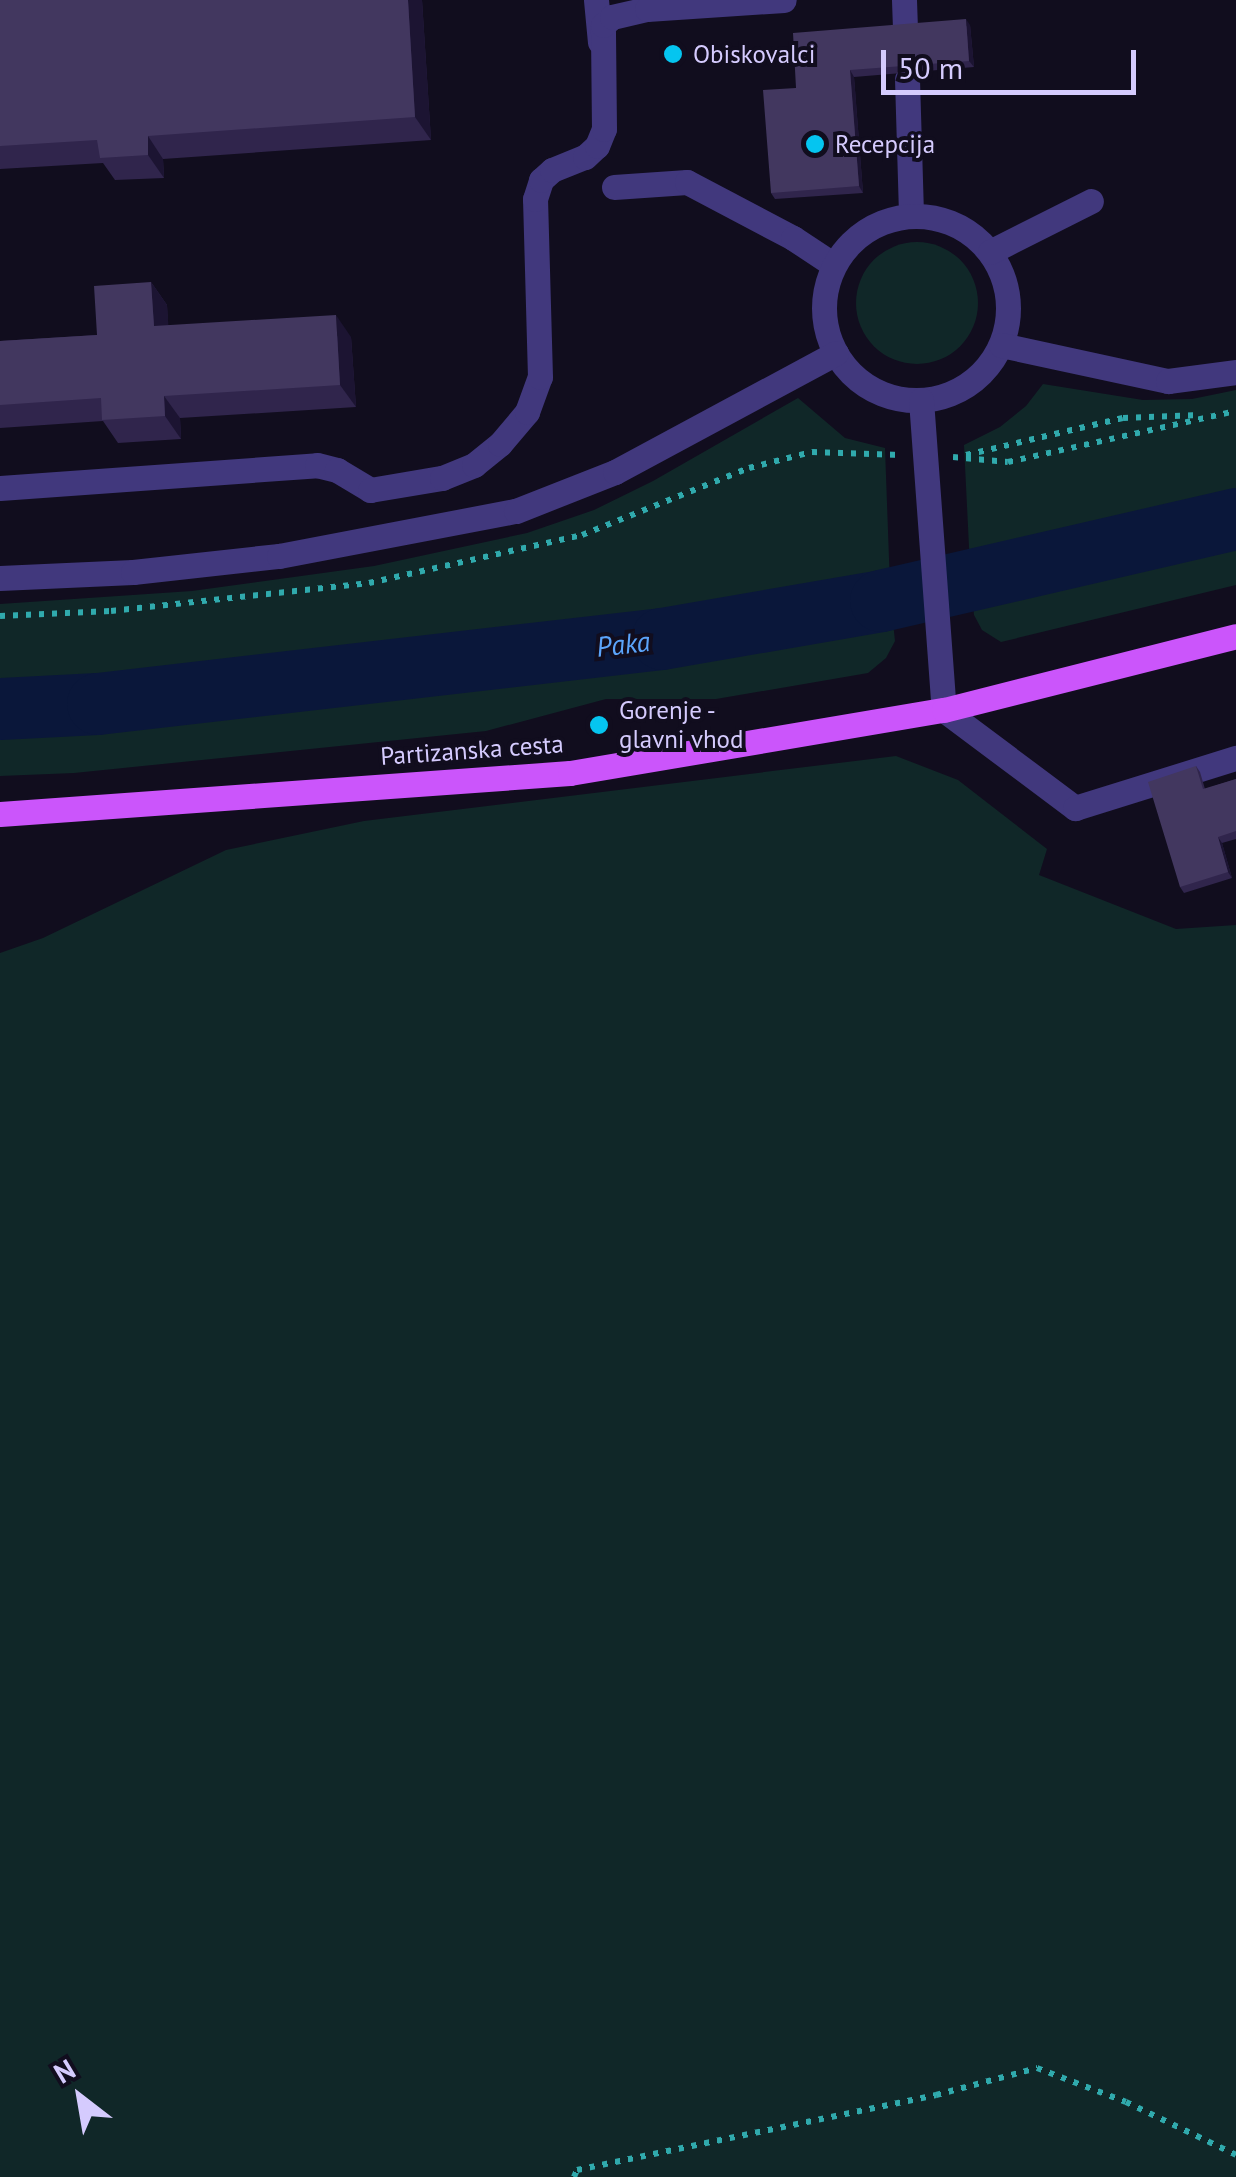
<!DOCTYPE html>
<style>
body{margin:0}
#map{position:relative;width:1236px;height:2177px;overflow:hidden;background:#110d1e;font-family:"PT Sans",sans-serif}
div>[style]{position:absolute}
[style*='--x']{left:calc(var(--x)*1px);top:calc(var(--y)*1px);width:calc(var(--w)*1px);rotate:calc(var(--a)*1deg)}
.green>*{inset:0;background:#102728}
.round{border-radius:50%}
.river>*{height:62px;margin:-31px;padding:0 31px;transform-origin:31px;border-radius:31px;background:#0a173a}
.path>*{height:6px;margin-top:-3px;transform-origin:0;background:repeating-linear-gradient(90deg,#30aaad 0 5px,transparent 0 13px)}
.minor>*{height:25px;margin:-12.5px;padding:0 12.5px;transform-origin:12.5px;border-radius:12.5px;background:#41387d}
.minor>.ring{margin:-12.5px;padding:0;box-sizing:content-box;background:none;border:25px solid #41387d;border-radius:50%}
.major>*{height:25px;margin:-12.5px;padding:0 12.5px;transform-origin:12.5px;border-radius:12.5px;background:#cb55fb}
.wall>*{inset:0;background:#30254c}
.shaded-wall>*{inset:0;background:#1c1432}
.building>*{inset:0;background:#42375f}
.dots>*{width:28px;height:28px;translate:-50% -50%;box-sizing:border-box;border:5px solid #110d1e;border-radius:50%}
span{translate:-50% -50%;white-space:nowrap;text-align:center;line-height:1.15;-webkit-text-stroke:8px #110d1e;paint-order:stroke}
.poi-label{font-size:25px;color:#d5cbfe}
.left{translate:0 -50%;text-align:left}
.street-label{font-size:25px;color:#d5cbfe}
.water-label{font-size:28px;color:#5ba4fb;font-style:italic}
.north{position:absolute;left:30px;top:2047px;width:100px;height:100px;-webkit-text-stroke:8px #110d1e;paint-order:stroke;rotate:329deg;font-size:28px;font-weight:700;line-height:40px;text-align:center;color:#d5cbfe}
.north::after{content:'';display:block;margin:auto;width:35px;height:45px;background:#d5cbfe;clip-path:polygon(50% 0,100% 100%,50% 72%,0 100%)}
.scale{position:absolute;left:881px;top:50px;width:255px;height:45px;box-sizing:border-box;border:5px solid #d5cbfe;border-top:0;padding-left:12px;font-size:30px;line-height:35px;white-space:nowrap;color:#d5cbfe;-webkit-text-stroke:8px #110d1e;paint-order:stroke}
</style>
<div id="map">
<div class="green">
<div class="round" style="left:856px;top:242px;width:122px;height:122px"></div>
<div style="clip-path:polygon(1043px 384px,1143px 400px,1192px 399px,1236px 390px,1236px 506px,970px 567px,964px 445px,1000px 427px,1026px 406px)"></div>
<div style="clip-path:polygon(798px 398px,845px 438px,885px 448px,890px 586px,637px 633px,215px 684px,0 697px,0 604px,192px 591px,374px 566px,527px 533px,594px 510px,653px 481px)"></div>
<div style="clip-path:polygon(1236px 532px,1236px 585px,1001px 642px,982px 630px,974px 615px,972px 592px)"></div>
<div style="clip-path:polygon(892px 613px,895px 641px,886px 658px,868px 673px,716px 699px,606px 699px,486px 731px,74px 773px,0 776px,0 721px,209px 709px,401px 687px,571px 665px)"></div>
<div style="clip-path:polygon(896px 756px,958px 780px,1047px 849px,1039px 875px,1176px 929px,1236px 925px,1236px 2177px,0 2177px,0 953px,43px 938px,226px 850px,364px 821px)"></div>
</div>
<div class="river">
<div style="--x:0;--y:709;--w:98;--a:-2.9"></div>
<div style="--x:98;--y:704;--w:568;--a:-6.57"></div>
<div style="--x:662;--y:639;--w:222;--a:-9.8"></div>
<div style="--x:881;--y:601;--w:364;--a:-13"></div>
</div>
<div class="path">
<div style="--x:966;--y:455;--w:161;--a:-13.3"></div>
<div style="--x:1123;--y:418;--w:76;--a:-2.3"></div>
<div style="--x:953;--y:457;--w:55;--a:5.2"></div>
<div style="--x:1008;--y:462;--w:234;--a:-12.6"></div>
<div style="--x:0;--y:616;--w:111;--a:-2.6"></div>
<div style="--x:111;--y:611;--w:260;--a:-6.2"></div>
<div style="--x:369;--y:583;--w:218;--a:-12.7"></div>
<div style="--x:582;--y:535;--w:180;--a:-21.9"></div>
<div style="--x:749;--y:468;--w:65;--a:-14.3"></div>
<div style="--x:812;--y:452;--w:89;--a:1.9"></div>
<div style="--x:574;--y:2177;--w:8;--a:-67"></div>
<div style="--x:577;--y:2170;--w:367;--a:-11.8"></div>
<div style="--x:936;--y:2095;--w:105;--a:-15"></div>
<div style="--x:1037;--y:2068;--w:95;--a:20.9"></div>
<div style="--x:1126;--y:2102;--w:122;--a:25.7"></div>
</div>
<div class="minor">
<div style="--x:596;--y:0;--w:42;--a:84.6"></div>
<div style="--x:904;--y:0;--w:25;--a:88"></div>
<div style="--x:907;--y:79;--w:137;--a:88.3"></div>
<div style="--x:614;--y:187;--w:73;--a:-3.9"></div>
<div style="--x:687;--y:182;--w:120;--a:27.8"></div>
<div style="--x:793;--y:238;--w:49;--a:33.4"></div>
<div class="ring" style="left:824px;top:216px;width:159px;height:159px"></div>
<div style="--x:990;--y:252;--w:113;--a:-26.8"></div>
<div style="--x:1001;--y:345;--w:171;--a:12.2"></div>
<div style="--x:1168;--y:381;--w:69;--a:-7.5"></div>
<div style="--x:921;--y:400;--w:311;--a:85.8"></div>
<div style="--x:944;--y:710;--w:164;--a:36.8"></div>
<div style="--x:1075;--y:808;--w:169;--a:-17.3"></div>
<div style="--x:0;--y:488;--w:318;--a:-4.1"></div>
<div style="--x:317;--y:465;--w:21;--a:14"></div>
<div style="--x:337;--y:470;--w:39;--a:31"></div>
<div style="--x:370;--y:490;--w:73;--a:-9.5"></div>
<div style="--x:442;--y:478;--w:35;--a:-22"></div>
<div style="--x:474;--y:465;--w:33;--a:-39"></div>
<div style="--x:500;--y:444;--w:42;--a:-49.8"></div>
<div style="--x:527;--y:412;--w:37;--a:-70"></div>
<div style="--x:540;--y:377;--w:178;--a:-91.6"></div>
<div style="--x:535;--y:199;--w:20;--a:-72"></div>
<div style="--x:541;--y:180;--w:15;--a:-42"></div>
<div style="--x:552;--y:170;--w:35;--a:-22"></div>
<div style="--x:585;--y:157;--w:16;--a:-43"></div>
<div style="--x:597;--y:146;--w:18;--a:-68"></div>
<div style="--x:604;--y:129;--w:104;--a:-90.6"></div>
<div style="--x:603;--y:25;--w:12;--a:-42"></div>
<div style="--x:612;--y:17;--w:36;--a:-13"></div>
<div style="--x:647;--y:9;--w:137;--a:-3.8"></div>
<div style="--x:0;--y:578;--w:133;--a:-2.6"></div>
<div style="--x:133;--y:572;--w:147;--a:-6.3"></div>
<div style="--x:279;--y:556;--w:241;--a:-10.8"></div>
<div style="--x:516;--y:511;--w:106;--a:-21.5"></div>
<div style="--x:615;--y:472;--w:251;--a:-28.3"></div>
</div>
<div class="major">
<div style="--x:0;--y:814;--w:571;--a:-4.11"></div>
<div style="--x:570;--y:773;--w:379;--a:-9.6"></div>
<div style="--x:944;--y:710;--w:301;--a:-14.2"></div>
</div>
<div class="wall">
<div style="clip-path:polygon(0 0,422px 0,431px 140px,163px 159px,164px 178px,115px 180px,103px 163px,0 169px)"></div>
<div style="clip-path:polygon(970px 25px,974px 67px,854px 77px,863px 193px,775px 199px,771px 193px,796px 88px)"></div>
<div style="clip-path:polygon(151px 282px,167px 305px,168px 325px,351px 337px,356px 407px,180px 418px,181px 439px,118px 443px,103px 421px,0 428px,0 341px,97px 335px)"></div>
<div style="clip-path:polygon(1196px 766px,1200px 772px,1205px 789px,1236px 779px,1236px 839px,1222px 843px,1232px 878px,1184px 893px,1180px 887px)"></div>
</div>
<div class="shaded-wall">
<div style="clip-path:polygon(408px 0,422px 0,431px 140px,415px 117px)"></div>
<div style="clip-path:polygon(966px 19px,970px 25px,974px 67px,969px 61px)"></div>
<div style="clip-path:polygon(850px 70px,854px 77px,863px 193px,859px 186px)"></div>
<div style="clip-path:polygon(148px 136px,163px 159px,164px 178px,148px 155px)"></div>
<div style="clip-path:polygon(151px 282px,167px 305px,170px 349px,154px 326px)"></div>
<div style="clip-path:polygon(336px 315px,351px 337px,356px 407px,340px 385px)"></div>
<div style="clip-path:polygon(164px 396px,180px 418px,181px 439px,165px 416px)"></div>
<div style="clip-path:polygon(1218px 837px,1222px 843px,1232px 878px,1228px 872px)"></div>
</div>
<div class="building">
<div style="clip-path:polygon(0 0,408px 0,415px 117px,148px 136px,148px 155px,100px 158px,97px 140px,0 146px)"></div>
<div style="clip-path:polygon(966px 19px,969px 61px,850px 70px,859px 186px,771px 193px,763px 90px,796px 88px,793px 33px)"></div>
<div style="clip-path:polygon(151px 282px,154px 326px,336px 315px,340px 385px,164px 396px,165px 416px,102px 420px,101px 398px,0 405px,0 341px,97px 335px,94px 286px)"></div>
<div style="clip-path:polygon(1196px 766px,1203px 789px,1236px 779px,1236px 831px,1218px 837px,1228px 872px,1180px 887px,1148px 782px)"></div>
</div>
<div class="dots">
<div style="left:673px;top:54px;background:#05c5f0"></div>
<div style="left:815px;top:144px;background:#05c5f0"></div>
<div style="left:599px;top:725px;background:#05c5f0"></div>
</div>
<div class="poi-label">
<span class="left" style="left:693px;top:54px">Obiskovalci</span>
<span class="left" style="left:835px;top:144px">Recepcija</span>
<span class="left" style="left:619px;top:725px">Gorenje -<br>glavni vhod</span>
</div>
<div class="street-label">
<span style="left:472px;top:750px;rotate:-4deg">Partizanska cesta</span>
</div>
<div class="water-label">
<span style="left:623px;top:644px;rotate:-7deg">Paka</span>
</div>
<div class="north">N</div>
<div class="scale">50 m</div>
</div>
